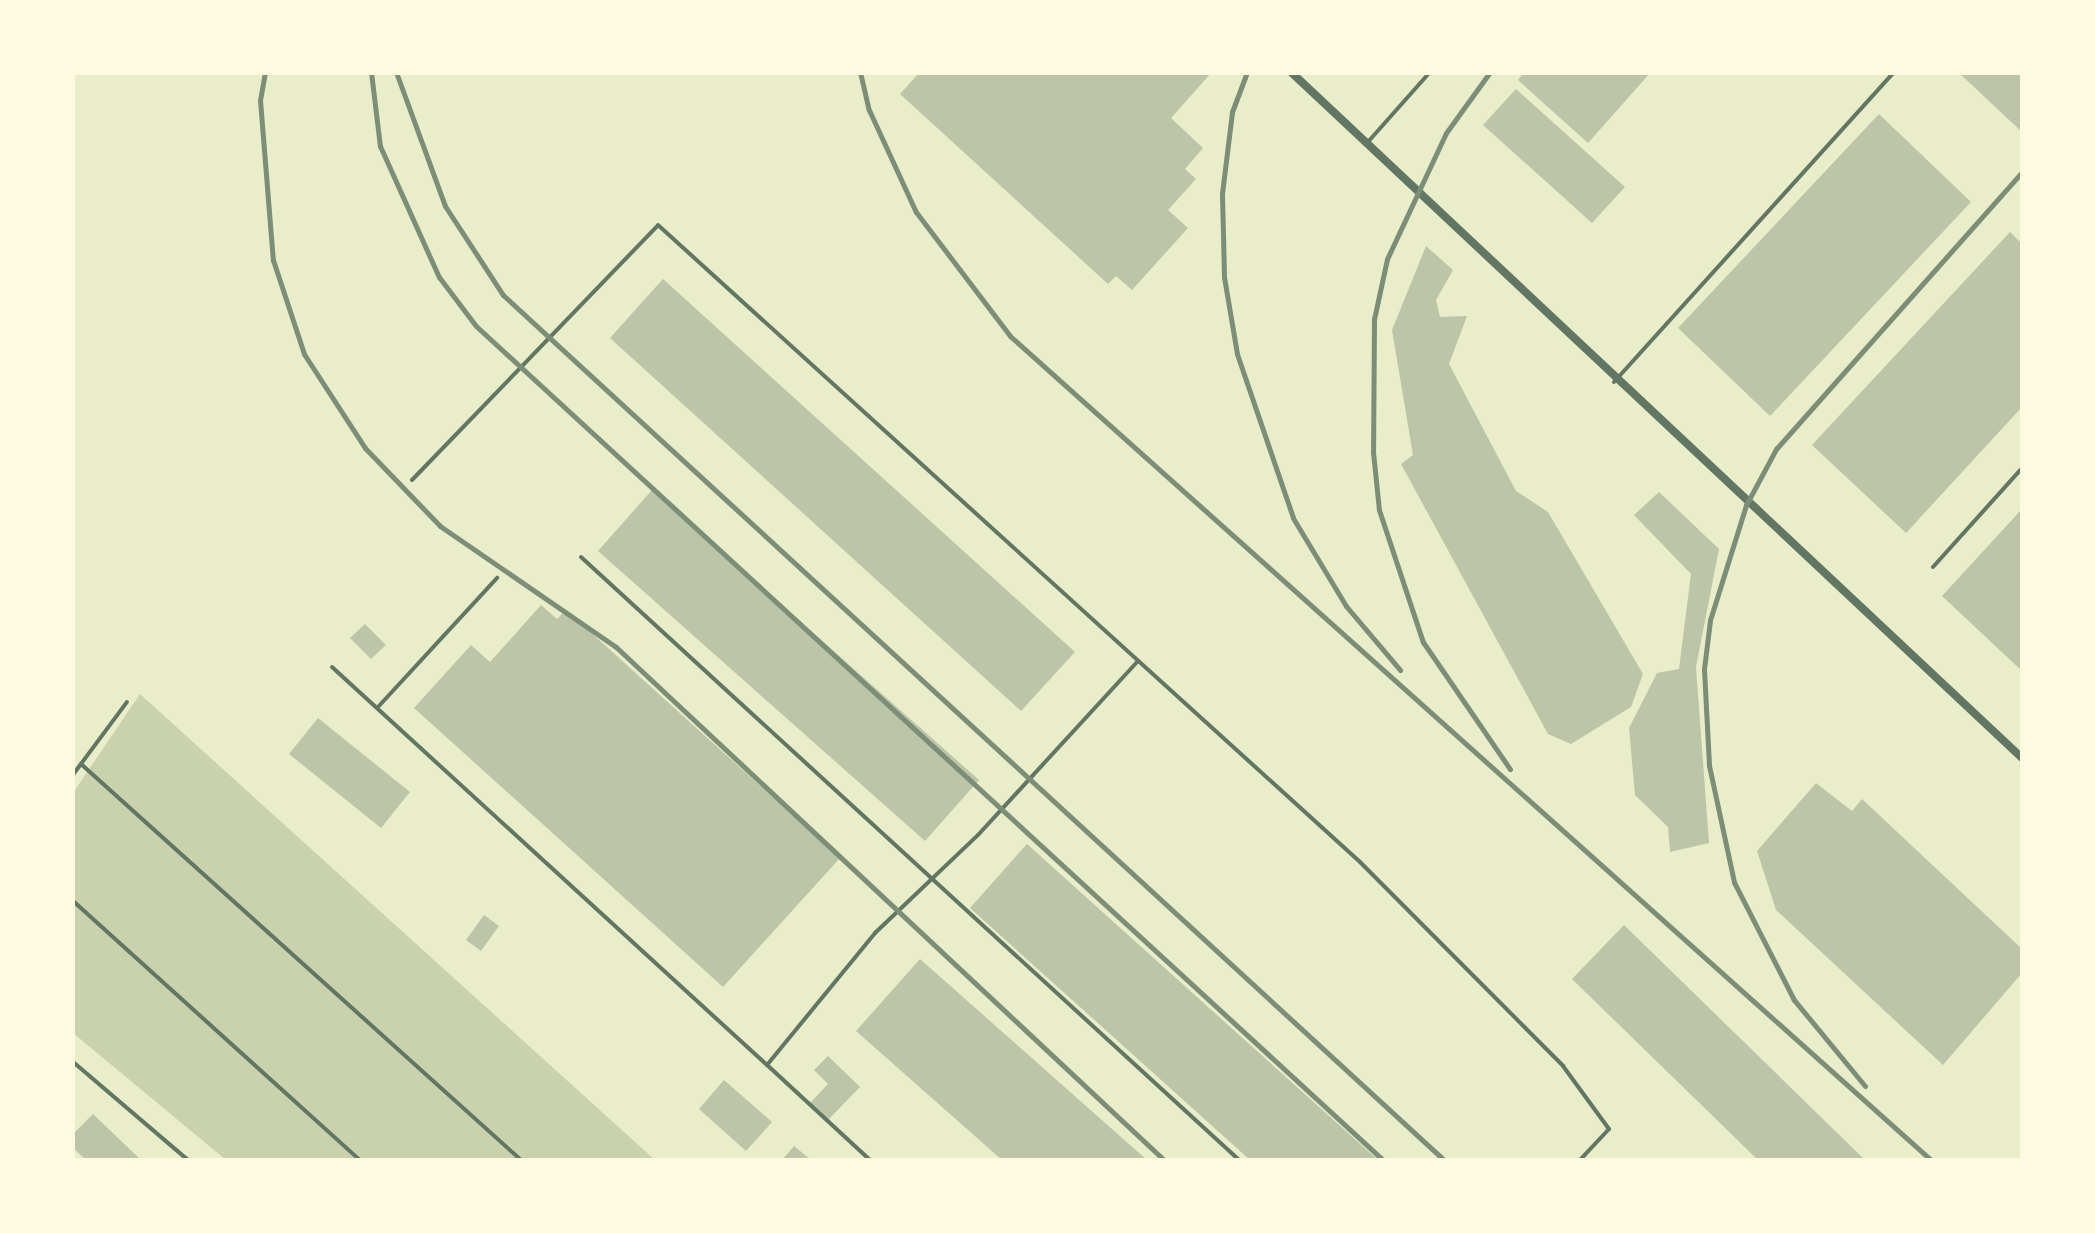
<!DOCTYPE html>
<style>
body{margin:0}
#map{position:relative;width:2095px;height:1233px;overflow:hidden;background:#e9edc9;font-family:"Playfair Display",serif}
div>[style]{position:absolute}
[style*='--x']{left:calc(var(--x)*1px);top:calc(var(--y)*1px);width:calc(var(--w)*1px);rotate:calc(var(--a)*1deg)}
.green>*{inset:0;background:#cad2ad}
.building>*{inset:0;background:#bcc5a7}
.service>*{height:4px;margin:-2px;padding:0 2px;transform-origin:2px;border-radius:2px;background:#617663}
.minor>*{height:8px;margin:-4px;padding:0 4px;transform-origin:4px;border-radius:4px;background:#617663}
.rail>*{height:5px;margin:-2.5px;padding:0 2.5px;transform-origin:2.5px;border-radius:2.5px;background:#7c8e77}
span{translate:-50% -50%;white-space:nowrap;text-align:center;line-height:1.15;-webkit-text-stroke:10px #fefae0;paint-order:stroke}
.frame{position:absolute;inset:0;border:75px solid #fefae0;pointer-events:none}
</style>
<div id="map">
<div class="green">
<div style="clip-path:polygon(140px 694px,655px 1160px,226px 1160px,73px 1033px,73px 793px)"></div>
</div>
<div class="building">
<div style="clip-path:polygon(920px 72px,1212px 72px,1171px 118px,1203px 148px,1185px 169px,1196px 179px,1168px 210px,1188px 228px,1132px 290px,1116px 276px,1108px 284px,900px 94px)"></div>
<div style="clip-path:polygon(1524px 72px,1651px 72px,1588px 143px,1518px 80px)"></div>
<div style="clip-path:polygon(1958px 72px,2022px 72px,2022px 132px)"></div>
<div style="clip-path:polygon(1516px 89px,1625px 187px,1592px 223px,1483px 125px)"></div>
<div style="clip-path:polygon(1879px 114px,1971px 202px,1770px 416px,1678px 328px)"></div>
<div style="clip-path:polygon(2010px 232px,2022px 244px,2022px 407px,1906px 533px,1812px 445px)"></div>
<div style="clip-path:polygon(1426px 246px,1453px 270px,1436px 300px,1440px 317px,1467px 316px,1449px 364px,1516px 491px,1548px 512px,1643px 674px,1631px 707px,1571px 744px,1548px 734px,1401px 464px,1413px 455px,1392px 330px)"></div>
<div style="clip-path:polygon(663px 279px,1075px 652px,1021px 711px,610px 338px)"></div>
<div style="clip-path:polygon(652px 490px,979px 780px,925px 841px,598px 551px)"></div>
<div style="clip-path:polygon(1659px 492px,1719px 549px,1696px 667px,1709px 843px,1670px 852px,1668px 827px,1635px 795px,1629px 728px,1657px 673px,1679px 669px,1691px 574px,1634px 515px)"></div>
<div style="clip-path:polygon(2022px 509px,2022px 671px,1942px 596px)"></div>
<div style="clip-path:polygon(541px 605px,557px 619px,566px 610px,840px 858px,723px 987px,414px 708px,471px 645px,490px 662px)"></div>
<div style="clip-path:polygon(365px 624px,386px 645px,371px 659px,350px 638px)"></div>
<div style="clip-path:polygon(318px 718px,410px 792px,381px 828px,289px 754px)"></div>
<div style="clip-path:polygon(1816px 783px,1852px 811px,1862px 799px,2022px 949px,2022px 973px,1943px 1065px,1776px 910px,1757px 851px)"></div>
<div style="clip-path:polygon(1027px 844px,1378px 1160px,1250px 1160px,970px 908px)"></div>
<div style="clip-path:polygon(484px 915px,499px 926px,481px 951px,466px 940px)"></div>
<div style="clip-path:polygon(1624px 925px,1865px 1160px,1758px 1160px,1572px 979px)"></div>
<div style="clip-path:polygon(920px 959px,1147px 1160px,1002px 1160px,856px 1031px)"></div>
<div style="clip-path:polygon(828px 1056px,860px 1087px,828px 1120px,810px 1103px,828px 1084px,814px 1070px)"></div>
<div style="clip-path:polygon(724px 1080px,772px 1122px,746px 1151px,699px 1109px)"></div>
<div style="clip-path:polygon(93px 1114px,141px 1160px,86px 1160px,72px 1147px,72px 1135px)"></div>
<div style="clip-path:polygon(794px 1146px,811px 1160px,782px 1160px)"></div>
</div>
<div class="service">
<div style="--x:1367;--y:143;--w:95;--a:-48.4"></div>
<div style="--x:1614;--y:382;--w:418;--a:-47.9"></div>
<div style="--x:412;--y:480;--w:354;--a:-46"></div>
<div style="--x:658;--y:225;--w:948;--a:42.22"></div>
<div style="--x:1360;--y:862;--w:288;--a:45.1"></div>
<div style="--x:1563;--y:1066;--w:78;--a:53.9"></div>
<div style="--x:1609;--y:1129;--w:42;--a:133.1"></div>
<div style="--x:581;--y:557;--w:893;--a:42.5"></div>
<div style="--x:1933;--y:567;--w:133;--a:-48"></div>
<div style="--x:332;--y:667;--w:590;--a:42.46"></div>
<div style="--x:378;--y:707;--w:176;--a:-47.3"></div>
<div style="--x:81;--y:764;--w:592;--a:41.99"></div>
<div style="--x:72;--y:776;--w:92;--a:-53.4"></div>
<div style="--x:72;--y:900;--w:388;--a:42.1"></div>
<div style="--x:72;--y:1061;--w:153;--a:40.5"></div>
<div style="--x:870;--y:1160;--w:140;--a:-137.3"></div>
<div style="--x:767;--y:1065;--w:171;--a:-50.7"></div>
<div style="--x:875;--y:933;--w:142;--a:-43.6"></div>
<div style="--x:978;--y:835;--w:235;--a:-47.4"></div>
</div>
<div class="minor">
<div style="--x:1291;--y:72;--w:1002;--a:43.18"></div>
</div>
<div class="rail">
<div style="--x:265;--y:72;--w:28;--a:100"></div>
<div style="--x:260;--y:100;--w:161;--a:85.4"></div>
<div style="--x:273;--y:260;--w:99;--a:71.7"></div>
<div style="--x:304;--y:354;--w:112;--a:57"></div>
<div style="--x:365;--y:448;--w:108;--a:46.1"></div>
<div style="--x:440;--y:526;--w:214;--a:34.5"></div>
<div style="--x:616;--y:647;--w:751;--a:43.11"></div>
<div style="--x:371;--y:72;--w:75;--a:83.1"></div>
<div style="--x:380;--y:146;--w:144;--a:65.8"></div>
<div style="--x:439;--y:277;--w:61;--a:52.9"></div>
<div style="--x:476;--y:326;--w:1232;--a:42.6"></div>
<div style="--x:396;--y:72;--w:143;--a:69.9"></div>
<div style="--x:445;--y:206;--w:106;--a:56.9"></div>
<div style="--x:503;--y:295;--w:1278;--a:42.59"></div>
<div style="--x:860;--y:72;--w:39;--a:77"></div>
<div style="--x:869;--y:110;--w:112;--a:65.3"></div>
<div style="--x:916;--y:212;--w:156;--a:52.8"></div>
<div style="--x:1010;--y:336;--w:1236;--a:41.82"></div>
<div style="--x:1247;--y:72;--w:43;--a:110.6"></div>
<div style="--x:1232;--y:112;--w:83;--a:97"></div>
<div style="--x:1222;--y:194;--w:83;--a:88.6"></div>
<div style="--x:1224;--y:277;--w:78;--a:80.4"></div>
<div style="--x:1237;--y:354;--w:173;--a:71.1"></div>
<div style="--x:1293;--y:518;--w:103;--a:58.9"></div>
<div style="--x:1346;--y:606;--w:84;--a:49.8"></div>
<div style="--x:1490;--y:72;--w:75;--a:125.8"></div>
<div style="--x:1446;--y:133;--w:139;--a:115.1"></div>
<div style="--x:1387;--y:259;--w:61;--a:102.2"></div>
<div style="--x:1374;--y:319;--w:133;--a:90.4"></div>
<div style="--x:1373;--y:452;--w:58;--a:84.1"></div>
<div style="--x:1379;--y:510;--w:139;--a:71.6"></div>
<div style="--x:1423;--y:642;--w:154;--a:55.6"></div>
<div style="--x:1865;--y:1086;--w:112;--a:-129.5"></div>
<div style="--x:1794;--y:1000;--w:132;--a:-117"></div>
<div style="--x:1734;--y:882;--w:120;--a:-102.1"></div>
<div style="--x:1709;--y:765;--w:96;--a:-93"></div>
<div style="--x:1704;--y:669;--w:49;--a:-83"></div>
<div style="--x:1710;--y:620;--w:121;--a:-72.6"></div>
<div style="--x:1746;--y:505;--w:64;--a:-61.8"></div>
<div style="--x:1776;--y:449;--w:370;--a:-48.4"></div>
</div>
<div class="frame"></div>
</div>
